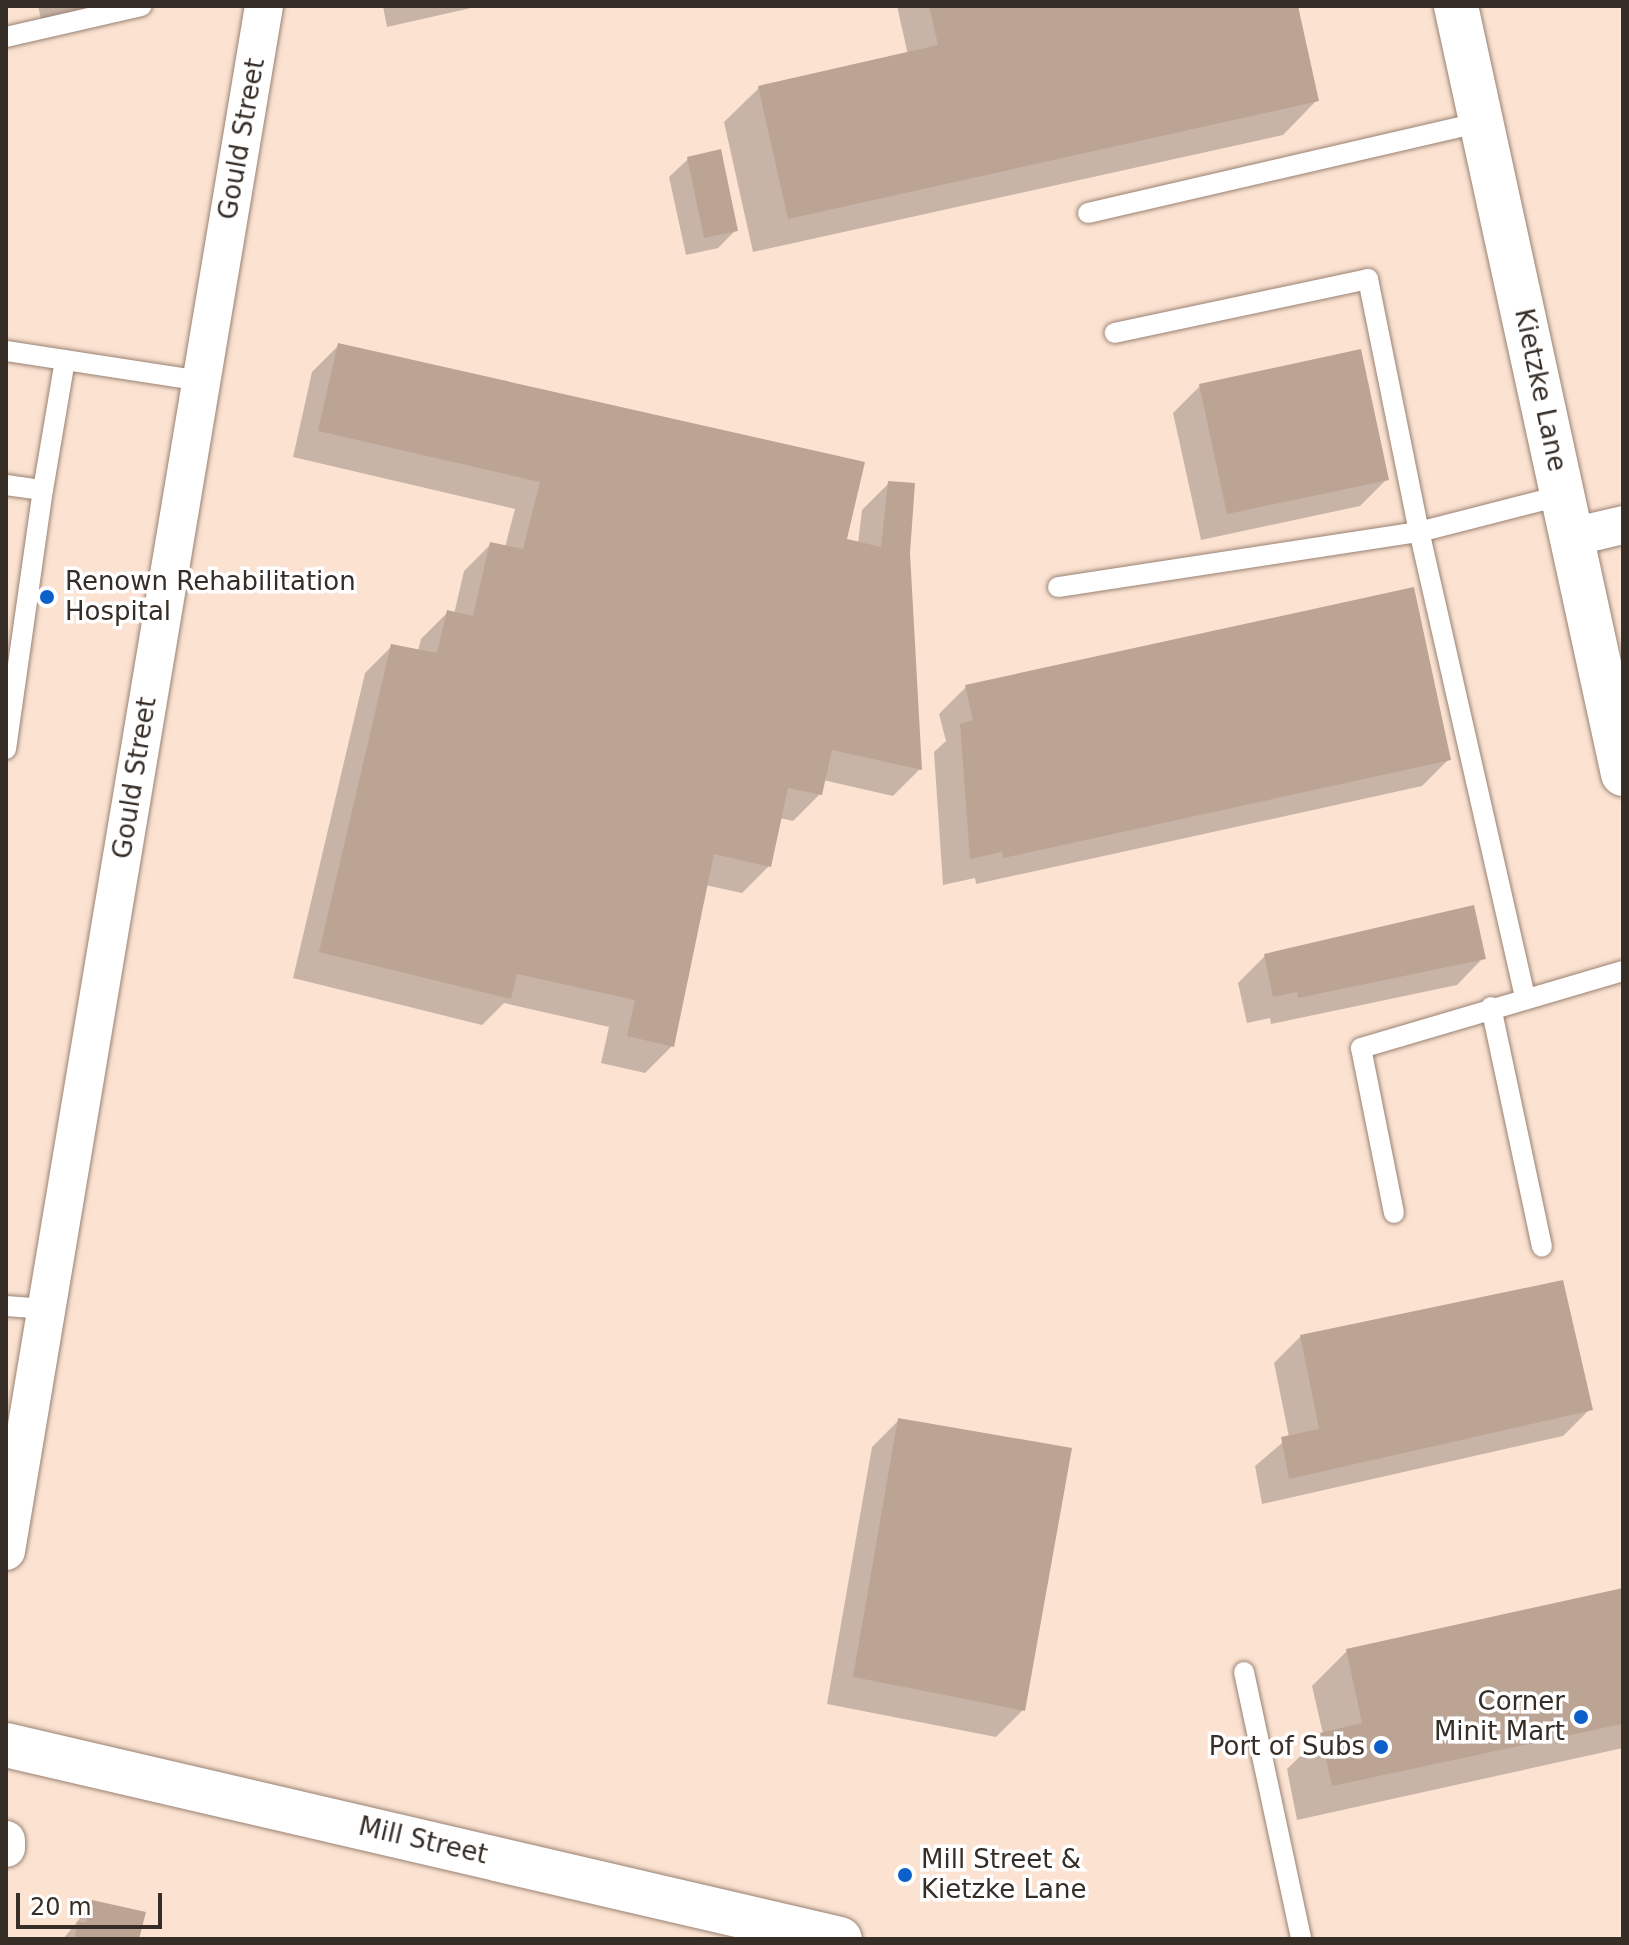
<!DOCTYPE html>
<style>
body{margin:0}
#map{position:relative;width:1629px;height:1945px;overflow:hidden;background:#fbe2d1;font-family:"DejaVu Sans",sans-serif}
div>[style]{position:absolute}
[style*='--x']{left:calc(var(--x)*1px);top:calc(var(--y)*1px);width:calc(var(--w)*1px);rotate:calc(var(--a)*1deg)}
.shadow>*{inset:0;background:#0003}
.building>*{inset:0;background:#bba494}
.roads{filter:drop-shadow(0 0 2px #998273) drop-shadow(0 0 2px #998273)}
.service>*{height:20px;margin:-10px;padding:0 10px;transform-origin:10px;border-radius:10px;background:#fff}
.minor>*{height:38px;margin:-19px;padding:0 19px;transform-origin:19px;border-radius:19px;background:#fff}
.secondary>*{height:44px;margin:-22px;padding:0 22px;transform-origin:22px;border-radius:22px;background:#fff}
.dots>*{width:22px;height:22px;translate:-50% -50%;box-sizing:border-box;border:4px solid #fff;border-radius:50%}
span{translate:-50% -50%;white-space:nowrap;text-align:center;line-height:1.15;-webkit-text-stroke:7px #fff;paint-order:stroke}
.street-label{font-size:26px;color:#362d26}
.poi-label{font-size:26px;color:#362d26}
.left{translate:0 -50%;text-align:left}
.right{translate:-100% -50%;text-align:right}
.frame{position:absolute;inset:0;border:8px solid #362d26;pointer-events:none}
.scale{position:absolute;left:16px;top:1893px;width:146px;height:36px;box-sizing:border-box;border:4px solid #362d26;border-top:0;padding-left:10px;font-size:24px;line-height:28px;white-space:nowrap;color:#362d26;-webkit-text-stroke:6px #fff;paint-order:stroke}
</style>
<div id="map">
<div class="shadow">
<div style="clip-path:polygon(38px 6px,122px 6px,43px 28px)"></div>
<div style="clip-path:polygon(383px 6px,480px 6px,387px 27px)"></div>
<div style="clip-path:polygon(897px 6px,1296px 6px,1317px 100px,1283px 135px,753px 252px,724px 122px,759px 88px,908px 55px)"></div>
<div style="clip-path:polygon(688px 159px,736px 230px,718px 248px,686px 255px,669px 177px)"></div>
<div style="clip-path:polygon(339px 345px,844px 541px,858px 544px,862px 510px,889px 483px,908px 553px,920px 769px,893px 796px,823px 780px,820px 794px,793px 821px,780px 818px,769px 866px,742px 893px,705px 885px,672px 1046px,645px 1073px,601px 1063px,609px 1027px,504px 1003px,482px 1025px,293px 978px,365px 673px,392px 646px,418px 651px,421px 639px,448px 612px,454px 614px,464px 571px,491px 544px,505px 547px,515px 509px,293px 457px,312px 372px)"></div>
<div style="clip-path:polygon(1200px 386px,1387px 479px,1360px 506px,1201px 540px,1173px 413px)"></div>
<div style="clip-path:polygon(966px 687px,1449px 759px,1422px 786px,976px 884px,975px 878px,943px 885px,934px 752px,946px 741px,939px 714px)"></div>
<div style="clip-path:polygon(1265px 956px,1483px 958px,1457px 985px,1271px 1024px,1270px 1018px,1247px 1023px,1238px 983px)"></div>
<div style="clip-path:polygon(1301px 1336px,1590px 1409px,1563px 1436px,1262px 1504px,1255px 1466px,1289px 1437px,1274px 1363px)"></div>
<div style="clip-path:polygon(899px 1420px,1023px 1710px,996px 1737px,827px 1704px,872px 1447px)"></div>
<div style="clip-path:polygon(1623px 1590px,1623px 1748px,1297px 1820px,1287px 1769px,1323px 1734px,1312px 1686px,1347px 1651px)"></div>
<div style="clip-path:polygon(93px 1902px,138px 1939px,63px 1939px)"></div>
</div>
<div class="building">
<div style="clip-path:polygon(929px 6px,1298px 6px,1319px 101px,788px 219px,758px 86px,938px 45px)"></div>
<div style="clip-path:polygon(721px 149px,738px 231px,704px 238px,687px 157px)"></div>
<div style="clip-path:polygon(338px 343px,865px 462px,847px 539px,881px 547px,888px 481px,915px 483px,910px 553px,922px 770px,832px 750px,822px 795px,788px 788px,771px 867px,714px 854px,674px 1047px,627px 1036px,635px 1000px,517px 974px,511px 999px,319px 952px,391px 644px,437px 653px,447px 610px,473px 616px,490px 542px,523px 549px,540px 482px,318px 431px)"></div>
<div style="clip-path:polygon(1361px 349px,1389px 480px,1227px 514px,1199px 384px)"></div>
<div style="clip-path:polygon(1414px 587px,1451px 760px,1003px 858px,1002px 852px,970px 859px,960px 724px,973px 720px,965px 685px)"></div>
<div style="clip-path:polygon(1474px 905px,1486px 959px,1298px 998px,1297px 992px,1273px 997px,1264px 954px)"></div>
<div style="clip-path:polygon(1563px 1280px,1593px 1410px,1289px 1479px,1281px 1437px,1319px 1429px,1300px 1335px)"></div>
<div style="clip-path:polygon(898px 1418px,1072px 1448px,1025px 1711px,853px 1677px)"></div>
<div style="clip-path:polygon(1623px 1588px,1622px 1724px,1332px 1786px,1320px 1733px,1362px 1723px,1346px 1649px)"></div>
<div style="clip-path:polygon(92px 1900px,146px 1912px,139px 1939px,74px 1939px,78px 1921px,86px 1923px)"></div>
</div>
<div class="roads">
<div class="service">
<div style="--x:6;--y:37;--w:139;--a:-12.9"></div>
<div style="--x:1088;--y:213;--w:403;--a:-13"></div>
<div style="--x:6;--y:351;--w:197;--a:8.7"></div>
<div style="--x:6;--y:485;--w:37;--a:8"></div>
<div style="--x:43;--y:490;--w:132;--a:-80.4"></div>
<div style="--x:1058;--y:587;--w:365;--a:-8.7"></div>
<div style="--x:1419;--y:532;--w:258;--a:-101.4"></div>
<div style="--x:1368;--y:279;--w:259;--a:168"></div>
<div style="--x:6;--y:749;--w:262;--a:-81.9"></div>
<div style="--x:1525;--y:997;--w:477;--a:-102.8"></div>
<div style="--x:1419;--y:532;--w:149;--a:-14.4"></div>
<div style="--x:1491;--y:1007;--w:245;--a:78"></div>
<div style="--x:1394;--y:1213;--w:168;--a:-101.3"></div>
<div style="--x:1361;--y:1048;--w:273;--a:-16.4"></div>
<div style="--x:6;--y:1306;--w:40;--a:4.3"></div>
<div style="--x:1244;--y:1672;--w:273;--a:77.9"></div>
</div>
<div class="minor">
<div style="--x:1572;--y:537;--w:52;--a:-13.2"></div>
<div style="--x:6;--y:1551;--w:1566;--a:-80.52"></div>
<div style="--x:6;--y:1840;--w:8;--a:90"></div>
</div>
<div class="secondary">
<div style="--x:1456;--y:6;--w:786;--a:77.73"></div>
<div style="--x:6;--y:1745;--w:856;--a:13.09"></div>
</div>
</div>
<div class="dots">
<div style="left:47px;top:597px;background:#0b60c9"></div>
<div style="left:1581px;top:1717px;background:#0b60c9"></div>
<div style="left:1381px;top:1747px;background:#0b60c9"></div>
<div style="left:905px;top:1875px;background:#0b60c9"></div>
</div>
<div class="street-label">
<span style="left:242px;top:139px;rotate:-80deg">Gould Street</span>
<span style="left:1540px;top:390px;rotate:78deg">Kietzke Lane</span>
<span style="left:135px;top:778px;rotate:-81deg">Gould Street</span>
<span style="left:423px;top:1841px;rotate:13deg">Mill Street</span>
</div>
<div class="poi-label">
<span class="left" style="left:65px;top:597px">Renown Rehabilitation<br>Hospital</span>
<span class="right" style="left:1565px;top:1717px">Corner<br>Minit Mart</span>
<span class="right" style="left:1365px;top:1747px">Port of Subs</span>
<span class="left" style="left:921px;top:1875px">Mill Street &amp;<br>Kietzke Lane</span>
</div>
<div class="frame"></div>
<div class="scale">20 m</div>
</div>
